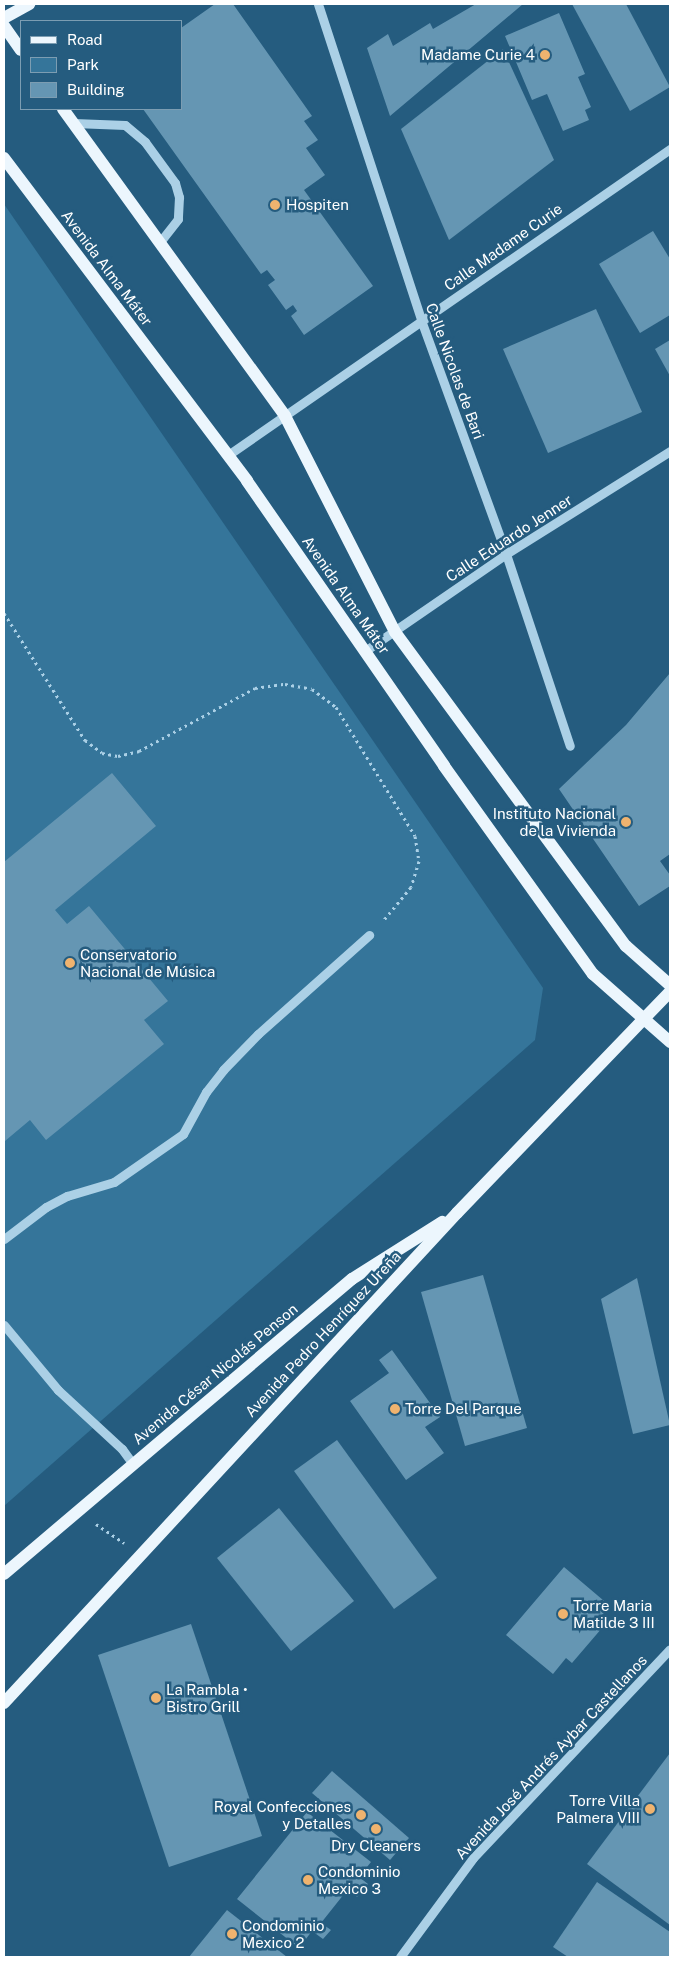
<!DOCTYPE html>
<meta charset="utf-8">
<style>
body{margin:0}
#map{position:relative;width:674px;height:1961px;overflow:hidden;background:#255c7f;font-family:"Public Sans",sans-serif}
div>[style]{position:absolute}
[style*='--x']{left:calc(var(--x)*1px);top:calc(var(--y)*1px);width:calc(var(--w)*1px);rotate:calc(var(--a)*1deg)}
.green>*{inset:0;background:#35759a}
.building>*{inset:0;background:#6596b3}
.path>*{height:3px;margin-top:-1.5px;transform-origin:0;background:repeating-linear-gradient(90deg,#abd0e6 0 2.5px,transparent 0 6.5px)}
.minor>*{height:9px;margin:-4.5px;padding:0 4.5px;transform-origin:4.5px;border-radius:4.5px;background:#abd0e6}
.major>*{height:12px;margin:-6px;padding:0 6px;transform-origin:6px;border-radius:6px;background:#ecf6fd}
.dots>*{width:14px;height:14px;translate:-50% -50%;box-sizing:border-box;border:2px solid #255c7f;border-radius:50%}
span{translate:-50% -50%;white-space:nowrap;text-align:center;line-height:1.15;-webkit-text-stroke:5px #255c7f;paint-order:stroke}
.poi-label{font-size:15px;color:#fff}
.right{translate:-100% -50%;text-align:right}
.left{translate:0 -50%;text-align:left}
.street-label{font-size:15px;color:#fff}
.frame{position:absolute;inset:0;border:5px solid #fff;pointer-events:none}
.legend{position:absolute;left:20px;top:20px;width:162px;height:90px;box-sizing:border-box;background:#255c7f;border:1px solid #7c9db2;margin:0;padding:6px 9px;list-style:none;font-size:15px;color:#fff}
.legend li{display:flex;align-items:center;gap:10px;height:25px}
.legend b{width:25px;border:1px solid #7c9db2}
</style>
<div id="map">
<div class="green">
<div style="clip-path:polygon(4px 204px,543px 988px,535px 1040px,4px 1506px)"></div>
</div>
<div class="building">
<div style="clip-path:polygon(215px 4px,233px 4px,312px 116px,304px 121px,318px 140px,306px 148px,325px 175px,304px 190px,373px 286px,304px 335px,291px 316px,297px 311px,293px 305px,286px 310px,268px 285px,275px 280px,267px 270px,261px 274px,143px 109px,181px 109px,181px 28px)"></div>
<div style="clip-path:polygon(476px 4px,523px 4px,390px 116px,367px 48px,388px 34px,393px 46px,430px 23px,433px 29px)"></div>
<div style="clip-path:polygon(572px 4px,626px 4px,670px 87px,630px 111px)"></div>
<div style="clip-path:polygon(559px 13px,585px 74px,578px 77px,591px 107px,585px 110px,589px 120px,563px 131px,547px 94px,532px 100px,505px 36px)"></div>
<div style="clip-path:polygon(503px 49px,554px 160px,449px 240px,401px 129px)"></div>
<div style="clip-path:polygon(653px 231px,670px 259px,670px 315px,640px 333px,599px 264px)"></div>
<div style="clip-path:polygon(596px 309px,642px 412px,548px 453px,503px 349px)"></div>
<div style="clip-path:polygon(670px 340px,670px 376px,655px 349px)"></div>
<div style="clip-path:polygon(670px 673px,670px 854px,660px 861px,670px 875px,670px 886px,639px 906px,559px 789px,626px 725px)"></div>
<div style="clip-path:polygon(112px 773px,156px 826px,55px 910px,67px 924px,89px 906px,168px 1001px,144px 1020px,164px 1044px,46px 1140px,30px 1120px,5px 1141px,4px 862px)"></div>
<div style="clip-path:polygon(483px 1275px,527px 1428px,465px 1446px,421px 1292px)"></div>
<div style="clip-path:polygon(637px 1278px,670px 1425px,633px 1434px,601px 1299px)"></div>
<div style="clip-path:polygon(392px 1350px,440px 1417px,425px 1427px,444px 1453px,406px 1480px,350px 1401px,389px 1373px,379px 1360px)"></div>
<div style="clip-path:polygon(337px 1440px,437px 1578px,394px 1609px,294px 1471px)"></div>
<div style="clip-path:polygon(279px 1508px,354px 1601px,291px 1651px,217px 1558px)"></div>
<div style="clip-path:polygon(564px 1567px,610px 1606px,595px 1623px,602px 1628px,572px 1663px,566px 1658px,553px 1674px,506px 1635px)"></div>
<div style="clip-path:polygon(191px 1624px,262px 1836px,169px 1867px,98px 1655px)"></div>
<div style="clip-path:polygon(670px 1753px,670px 1925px,587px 1864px)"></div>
<div style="clip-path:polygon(332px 1771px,409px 1838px,390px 1860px,312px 1793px)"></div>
<div style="clip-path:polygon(307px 1812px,371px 1862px,359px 1877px,368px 1884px,357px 1897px,348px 1889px,321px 1923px,331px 1930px,323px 1939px,312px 1931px,299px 1948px,237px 1899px)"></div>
<div style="clip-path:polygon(597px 1882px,670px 1932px,670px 1957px,568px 1957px,553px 1947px)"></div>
<div style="clip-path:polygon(227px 1910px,287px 1957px,189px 1957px)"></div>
</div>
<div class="path">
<div style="--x:4;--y:613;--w:151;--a:57.5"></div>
<div style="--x:85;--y:740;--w:21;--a:37"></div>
<div style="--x:102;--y:753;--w:16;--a:11"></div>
<div style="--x:118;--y:756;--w:22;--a:-13"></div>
<div style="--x:139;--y:751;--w:132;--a:-28.5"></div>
<div style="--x:255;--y:688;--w:30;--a:-8"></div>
<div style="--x:285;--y:684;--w:27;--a:10"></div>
<div style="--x:312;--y:689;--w:30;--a:37"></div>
<div style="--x:336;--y:707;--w:151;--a:58.5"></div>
<div style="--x:415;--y:836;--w:25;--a:81"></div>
<div style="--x:419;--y:861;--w:27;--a:107"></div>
<div style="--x:411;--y:887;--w:45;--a:129.6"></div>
<div style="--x:96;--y:1524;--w:34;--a:34"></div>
</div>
<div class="minor">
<div style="--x:318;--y:4;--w:332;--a:71.9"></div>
<div style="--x:421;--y:320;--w:249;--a:70"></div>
<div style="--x:506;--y:554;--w:202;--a:71.6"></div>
<div style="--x:74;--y:123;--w:51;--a:2.2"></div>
<div style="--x:125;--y:125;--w:26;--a:40"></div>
<div style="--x:145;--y:142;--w:51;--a:53.8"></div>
<div style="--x:175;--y:183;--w:15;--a:74"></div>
<div style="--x:179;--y:197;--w:22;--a:93"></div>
<div style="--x:178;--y:219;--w:29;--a:128"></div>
<div style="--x:228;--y:455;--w:538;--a:-34.7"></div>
<div style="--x:365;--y:651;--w:171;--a:-34.5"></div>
<div style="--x:506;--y:554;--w:194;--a:-32.1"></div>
<div style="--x:4;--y:1239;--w:53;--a:-37.3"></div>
<div style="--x:46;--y:1207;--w:24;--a:-28"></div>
<div style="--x:67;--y:1196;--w:49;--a:-16.6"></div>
<div style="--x:114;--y:1182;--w:84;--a:-34.8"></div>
<div style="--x:183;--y:1134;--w:48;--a:-61.3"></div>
<div style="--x:206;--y:1092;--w:28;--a:-52"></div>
<div style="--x:223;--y:1070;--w:50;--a:-45.8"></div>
<div style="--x:258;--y:1034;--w:149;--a:-41.7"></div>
<div style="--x:4;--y:1325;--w:85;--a:50.3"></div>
<div style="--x:58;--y:1390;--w:87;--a:42.7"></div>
<div style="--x:122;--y:1449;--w:19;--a:54"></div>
<div style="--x:400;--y:1957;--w:123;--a:-53.6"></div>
<div style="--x:473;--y:1858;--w:287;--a:-46.7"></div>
</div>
<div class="major">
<div style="--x:4;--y:18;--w:29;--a:-29"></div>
<div style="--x:4;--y:26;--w:29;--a:55"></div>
<div style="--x:63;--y:109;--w:379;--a:54.1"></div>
<div style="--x:285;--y:416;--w:242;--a:63"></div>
<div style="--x:395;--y:632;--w:390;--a:53.7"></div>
<div style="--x:626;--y:946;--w:59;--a:41.6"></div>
<div style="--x:4;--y:158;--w:404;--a:53"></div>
<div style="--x:247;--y:481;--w:346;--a:55.3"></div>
<div style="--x:444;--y:766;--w:256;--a:54.4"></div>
<div style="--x:593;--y:974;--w:103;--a:41.4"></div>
<div style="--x:4;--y:1574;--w:456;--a:-40.3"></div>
<div style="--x:352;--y:1279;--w:107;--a:-32.3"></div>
<div style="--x:4;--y:1703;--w:667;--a:-47.25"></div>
<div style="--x:457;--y:1213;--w:307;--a:-46.1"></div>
</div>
<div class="dots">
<div style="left:545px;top:55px;background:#efb36f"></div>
<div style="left:275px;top:205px;background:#efb36f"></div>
<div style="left:626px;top:822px;background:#efb36f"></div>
<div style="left:70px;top:963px;background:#efb36f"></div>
<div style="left:395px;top:1409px;background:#efb36f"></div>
<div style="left:563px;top:1614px;background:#efb36f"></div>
<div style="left:156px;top:1698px;background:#efb36f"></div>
<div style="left:650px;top:1809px;background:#efb36f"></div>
<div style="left:361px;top:1815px;background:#efb36f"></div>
<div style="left:376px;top:1829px;background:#efb36f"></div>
<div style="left:308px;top:1880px;background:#efb36f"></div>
<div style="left:232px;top:1934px;background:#efb36f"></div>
</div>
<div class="poi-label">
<span class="right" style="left:535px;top:55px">Madame Curie 4</span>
<span class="left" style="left:286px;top:205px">Hospiten</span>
<span class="right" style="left:616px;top:822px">Instituto Nacional<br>de la Vivienda</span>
<span class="left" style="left:80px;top:963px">Conservatorio<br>Nacional de Música</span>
<span class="left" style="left:405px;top:1409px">Torre Del Parque</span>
<span class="left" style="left:573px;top:1614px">Torre Maria<br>Matilde 3 III</span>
<span class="left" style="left:166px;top:1698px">La Rambla •<br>Bistro Grill</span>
<span class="right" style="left:640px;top:1809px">Torre Villa<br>Palmera VIII</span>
<span class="right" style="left:351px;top:1815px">Royal Confecciones<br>y Detalles</span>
<span style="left:376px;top:1846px">Dry Cleaners</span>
<span class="left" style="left:318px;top:1880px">Condominio<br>Mexico 3</span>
<span class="left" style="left:242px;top:1934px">Condominio<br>Mexico 2</span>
</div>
<div class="street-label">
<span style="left:503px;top:247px;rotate:-35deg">Calle Madame Curie</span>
<span style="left:107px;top:268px;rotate:53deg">Avenida Alma Máter</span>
<span style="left:455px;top:371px;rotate:70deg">Calle Nicolas de Bari</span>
<span style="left:509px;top:538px;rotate:-33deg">Calle Eduardo Jenner</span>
<span style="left:346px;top:595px;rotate:55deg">Avenida Alma Máter</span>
<span style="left:323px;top:1334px;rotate:-47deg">Avenida Pedro Henríquez Ureña</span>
<span style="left:215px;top:1374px;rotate:-40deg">Avenida César Nicolás Penson</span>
<span style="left:551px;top:1757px;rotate:-47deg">Avenida José Andrés Aybar Castellanos</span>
</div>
<div class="frame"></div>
<ul class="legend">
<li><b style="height:6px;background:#ecf6fd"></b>Road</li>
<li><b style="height:14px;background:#35759a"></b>Park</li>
<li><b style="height:14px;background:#6596b3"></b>Building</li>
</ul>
</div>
